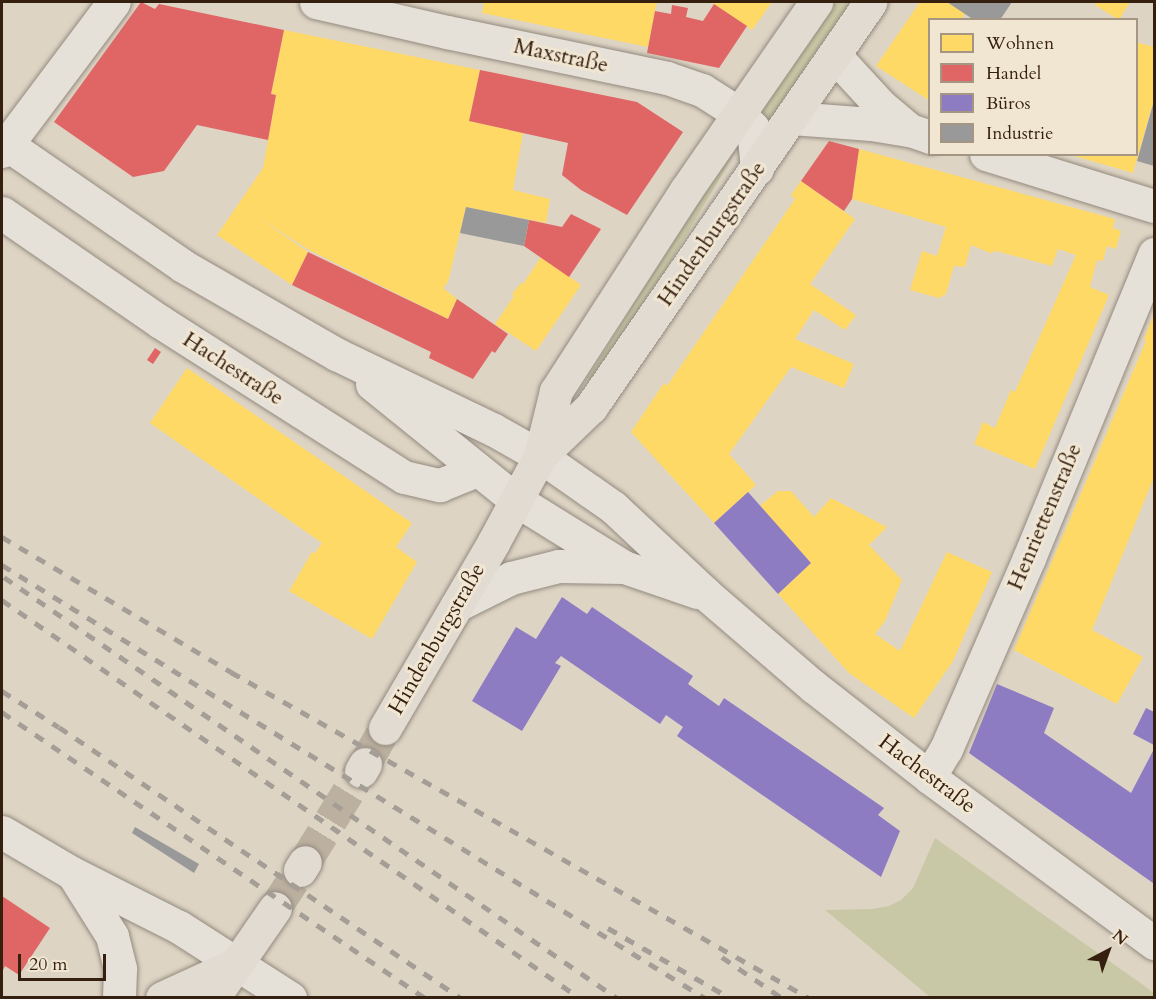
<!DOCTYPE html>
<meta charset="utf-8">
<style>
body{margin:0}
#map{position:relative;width:1156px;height:999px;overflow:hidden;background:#ded4c4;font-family:Cardo,serif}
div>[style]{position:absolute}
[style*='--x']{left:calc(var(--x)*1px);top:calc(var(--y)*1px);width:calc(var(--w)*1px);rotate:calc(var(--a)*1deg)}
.green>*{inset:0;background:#c9c8a6}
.homes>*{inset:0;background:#ffd966}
.shops>*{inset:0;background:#e06666}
.offices>*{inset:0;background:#8e7cc3}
.industry>*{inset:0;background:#999}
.major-tunnel>*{height:33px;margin-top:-16.5px;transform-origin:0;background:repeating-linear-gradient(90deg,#bcb0a0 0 33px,transparent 0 49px)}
.roads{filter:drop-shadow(0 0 2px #938a7f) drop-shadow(0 0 2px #938a7f)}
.minor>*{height:33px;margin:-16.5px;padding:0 16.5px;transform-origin:16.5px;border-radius:16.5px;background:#e5e1d8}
.major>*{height:33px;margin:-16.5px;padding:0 16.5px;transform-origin:16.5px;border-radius:16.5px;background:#e1dbd2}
.rail>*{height:4.5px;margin-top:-2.25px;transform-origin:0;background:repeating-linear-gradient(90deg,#a49e97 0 10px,transparent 0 20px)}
span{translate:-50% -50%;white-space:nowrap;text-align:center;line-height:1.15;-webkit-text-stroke:6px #f0e6d2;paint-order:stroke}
.street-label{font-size:22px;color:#351f0f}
.frame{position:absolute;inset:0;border:3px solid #351f0f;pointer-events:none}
.legend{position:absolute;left:928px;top:18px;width:210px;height:138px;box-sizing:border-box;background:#f0e6d2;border:2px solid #a59684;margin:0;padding:8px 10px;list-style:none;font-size:18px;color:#351f0f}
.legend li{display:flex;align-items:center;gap:12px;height:30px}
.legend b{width:30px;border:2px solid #a59684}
.north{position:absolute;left:1078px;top:921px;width:60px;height:60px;-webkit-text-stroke:4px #f0e6d2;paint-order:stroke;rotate:41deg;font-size:16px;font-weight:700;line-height:24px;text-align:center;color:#351f0f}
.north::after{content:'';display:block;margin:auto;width:21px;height:27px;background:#351f0f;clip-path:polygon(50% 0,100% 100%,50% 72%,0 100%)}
.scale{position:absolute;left:18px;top:954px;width:88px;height:27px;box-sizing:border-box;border:3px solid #351f0f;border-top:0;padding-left:8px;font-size:18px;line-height:21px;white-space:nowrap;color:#351f0f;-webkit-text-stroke:4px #f0e6d2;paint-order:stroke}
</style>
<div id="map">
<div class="green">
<div style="clip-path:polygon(834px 2px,854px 2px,771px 126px,760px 109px)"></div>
<div style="clip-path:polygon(730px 148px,735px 153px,597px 385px,588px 378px)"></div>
<div style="clip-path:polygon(935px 838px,1139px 982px,1154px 993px,1154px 997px,930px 997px,825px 910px,872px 909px,889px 906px,901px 900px,913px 888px)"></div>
</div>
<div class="homes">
<div style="clip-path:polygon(478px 2px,657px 2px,648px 47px,482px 13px,484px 4px)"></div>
<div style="clip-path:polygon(711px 2px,772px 2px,752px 30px)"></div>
<div style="clip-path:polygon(920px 2px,947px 2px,965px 13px,961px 20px,930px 20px,930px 101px,876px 66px)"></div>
<div style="clip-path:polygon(1097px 2px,1130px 2px,1119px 20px,1095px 5px)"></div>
<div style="clip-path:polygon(284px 30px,480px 70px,469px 121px,523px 133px,513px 190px,550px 199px,546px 223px,466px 207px,448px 282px,443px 288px,457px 299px,448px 319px,309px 250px,258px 217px,308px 252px,292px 285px,217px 235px,263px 168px,276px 95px,271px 94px)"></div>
<div style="clip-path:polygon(1136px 42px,1154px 47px,1154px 99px,1133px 173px,1071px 155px,1136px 154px)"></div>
<div style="clip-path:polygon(859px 149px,1115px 219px,1113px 228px,1121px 231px,1116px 249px,1107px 246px,1103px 261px,1097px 260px,1090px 287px,1109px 295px,1035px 469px,974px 444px,983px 422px,995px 428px,1011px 390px,1015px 392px,1076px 255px,1058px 249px,1052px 266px,996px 251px,990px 253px,971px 245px,965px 267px,954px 266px,946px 294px,939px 298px,910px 290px,922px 251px,937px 256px,946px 227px,852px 199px)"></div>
<div style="clip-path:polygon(801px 181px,855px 219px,810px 284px,856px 315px,845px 330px,814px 310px,795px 339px,854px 364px,844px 388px,791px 367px,729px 454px,756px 485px,714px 523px,631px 432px,664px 383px,667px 386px,795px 199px,791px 195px)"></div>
<div style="clip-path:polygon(541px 257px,581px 285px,536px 351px,495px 324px,514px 296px,512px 294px,521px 283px,523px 284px)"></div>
<div style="clip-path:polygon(1154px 314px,1154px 477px,1092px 630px,1143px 657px,1117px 704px,1014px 650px,1146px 341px,1144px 339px)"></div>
<div style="clip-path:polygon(187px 368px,412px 523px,396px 547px,417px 562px,372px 639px,289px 591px,312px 552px,315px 553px,322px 543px,150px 423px)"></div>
<div style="clip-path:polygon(778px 491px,791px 491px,814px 517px,831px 498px,887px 527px,869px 545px,902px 580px,885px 621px,875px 634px,900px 651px,947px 552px,992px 572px,953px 661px,914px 718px,849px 673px,778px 594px,811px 563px,760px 506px)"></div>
</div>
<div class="shops">
<div style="clip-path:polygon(141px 2px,155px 9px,159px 4px,284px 30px,271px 94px,276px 95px,268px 140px,197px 125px,164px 171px,133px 177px,54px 122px)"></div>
<div style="clip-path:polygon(714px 4px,747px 26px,719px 68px,647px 53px,655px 11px,671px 14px,672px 5px,688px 8px,686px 17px,703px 21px)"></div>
<div style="clip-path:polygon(480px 70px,637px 102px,683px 132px,627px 215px,581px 190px,562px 175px,568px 143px,469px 121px)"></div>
<div style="clip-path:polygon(829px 141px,859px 149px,852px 199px,844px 211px,801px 181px)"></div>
<div style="clip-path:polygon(571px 214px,601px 229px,569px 277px,524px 246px,529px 220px,562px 227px)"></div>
<div style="clip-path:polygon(308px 252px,448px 319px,457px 299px,508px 334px,495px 353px,492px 351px,473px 379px,429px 358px,431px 352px,292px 285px)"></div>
<div style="clip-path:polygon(155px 348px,161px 352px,153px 364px,147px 360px)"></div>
<div style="clip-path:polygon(2px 896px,50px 928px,19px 975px,5px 966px,2px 972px)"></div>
</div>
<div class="offices">
<div style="clip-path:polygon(748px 492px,811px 563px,778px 594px,714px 523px)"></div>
<div style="clip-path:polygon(562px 597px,587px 614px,592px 607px,693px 676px,688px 684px,719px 706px,724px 698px,884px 808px,878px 815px,900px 831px,881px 877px,677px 736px,683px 727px,666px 715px,660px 724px,561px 656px,555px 663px,561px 666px,522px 731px,472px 701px,516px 627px,536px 639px)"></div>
<div style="clip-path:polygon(997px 684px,1054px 708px,1044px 733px,1131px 793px,1154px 749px,1153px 883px,969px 753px)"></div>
<div style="clip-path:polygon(1146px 708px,1154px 712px,1154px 745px,1133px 734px)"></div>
</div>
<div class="industry">
<div style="clip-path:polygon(947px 2px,1012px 2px,1000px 20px,974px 20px)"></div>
<div style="clip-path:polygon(1154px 101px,1154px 166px,1137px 161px)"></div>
<div style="clip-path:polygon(466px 207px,529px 220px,524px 246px,460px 233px)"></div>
<div style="clip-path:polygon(135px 827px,199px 864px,194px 873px,132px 833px)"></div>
</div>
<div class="major-tunnel">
<div style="--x:365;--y:764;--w:41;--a:-60.9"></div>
<div style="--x:305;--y:862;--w:107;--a:-58.4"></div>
<div style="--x:275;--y:908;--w:45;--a:-56.7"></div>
</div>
<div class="roads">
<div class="minor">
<div style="--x:316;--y:2;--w:134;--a:12.9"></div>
<div style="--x:447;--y:32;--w:225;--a:11.8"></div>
<div style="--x:667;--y:78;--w:37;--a:19"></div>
<div style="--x:702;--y:90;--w:43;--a:32.6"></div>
<div style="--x:738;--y:113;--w:21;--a:45"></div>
<div style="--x:753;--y:128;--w:41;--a:84.4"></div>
<div style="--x:834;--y:55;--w:69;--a:47.3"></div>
<div style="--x:881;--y:106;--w:38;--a:40"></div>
<div style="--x:792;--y:118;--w:79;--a:4.3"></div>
<div style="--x:871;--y:124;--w:39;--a:9"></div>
<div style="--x:910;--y:130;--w:21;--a:19"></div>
<div style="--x:2;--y:141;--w:220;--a:34.6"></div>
<div style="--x:183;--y:266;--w:177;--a:29.9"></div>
<div style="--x:336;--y:354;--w:175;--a:25.7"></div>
<div style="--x:494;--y:430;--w:53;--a:29.5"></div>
<div style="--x:540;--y:456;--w:61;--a:35"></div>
<div style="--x:590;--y:491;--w:28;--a:35"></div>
<div style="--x:613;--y:507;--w:129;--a:43.1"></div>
<div style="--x:707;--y:595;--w:141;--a:40.7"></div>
<div style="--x:814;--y:687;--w:146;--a:38"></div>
<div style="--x:929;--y:777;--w:280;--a:36.4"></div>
<div style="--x:2;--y:151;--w:186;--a:-53.1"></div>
<div style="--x:986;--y:154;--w:176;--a:17.2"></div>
<div style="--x:2;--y:213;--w:191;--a:34.5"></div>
<div style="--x:159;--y:321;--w:290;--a:32.5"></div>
<div style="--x:404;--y:477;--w:37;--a:13"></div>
<div style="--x:440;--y:485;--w:40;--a:-22"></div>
<div style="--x:372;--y:384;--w:185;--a:38.9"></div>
<div style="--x:516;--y:500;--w:127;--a:31.8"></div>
<div style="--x:624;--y:567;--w:77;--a:18.9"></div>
<div style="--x:457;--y:605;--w:60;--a:-26.6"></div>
<div style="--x:511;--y:578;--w:49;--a:-14.3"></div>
<div style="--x:558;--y:566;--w:66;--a:0.9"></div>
<div style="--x:929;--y:777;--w:33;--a:-59"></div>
<div style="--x:946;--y:749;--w:208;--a:-66.5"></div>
<div style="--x:1029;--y:558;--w:329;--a:-67.6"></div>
<div style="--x:2;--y:832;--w:81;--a:30.4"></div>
<div style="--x:72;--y:873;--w:120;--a:26.8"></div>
<div style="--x:179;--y:927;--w:132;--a:32.6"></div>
<div style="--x:73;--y:874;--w:73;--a:57.8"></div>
<div style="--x:112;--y:936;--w:34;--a:76"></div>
<div style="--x:120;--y:969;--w:29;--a:92"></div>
</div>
<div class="major">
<div style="--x:540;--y:456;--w:71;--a:-43.9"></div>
<div style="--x:591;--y:407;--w:492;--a:-55.4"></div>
<div style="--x:385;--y:728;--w:214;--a:-59.7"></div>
<div style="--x:493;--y:543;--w:99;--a:-61.6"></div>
<div style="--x:540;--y:456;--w:67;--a:-76.2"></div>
<div style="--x:556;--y:391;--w:239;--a:-57.1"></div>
<div style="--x:686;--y:190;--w:229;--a:-55.3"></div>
<div style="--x:361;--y:771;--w:8;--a:-60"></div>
<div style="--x:300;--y:870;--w:9;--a:-58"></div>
<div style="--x:162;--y:998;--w:81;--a:-24.7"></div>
<div style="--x:213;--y:998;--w:109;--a:-55.4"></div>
</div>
</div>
<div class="rail">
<div style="--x:2;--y:537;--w:266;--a:30.5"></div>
<div style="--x:231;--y:672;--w:664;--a:29.42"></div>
<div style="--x:2;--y:565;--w:826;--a:31.63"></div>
<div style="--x:4;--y:577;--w:744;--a:34.48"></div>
<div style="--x:2;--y:600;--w:702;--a:34.55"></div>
<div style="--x:2;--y:691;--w:67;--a:32.3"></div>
<div style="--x:59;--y:727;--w:485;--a:34"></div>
<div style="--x:2;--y:712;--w:511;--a:34.06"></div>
<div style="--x:608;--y:928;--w:141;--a:29.8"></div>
<div style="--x:722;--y:957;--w:73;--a:34.3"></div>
</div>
<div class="street-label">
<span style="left:561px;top:56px;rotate:12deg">Maxstraße</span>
<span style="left:712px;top:234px;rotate:-55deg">Hindenburgstraße</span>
<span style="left:233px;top:369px;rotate:33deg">Hachestraße</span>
<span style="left:1045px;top:517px;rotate:-67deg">Henriettenstraße</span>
<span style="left:437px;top:639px;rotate:-60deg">Hindenburgstraße</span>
<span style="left:927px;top:774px;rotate:37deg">Hachestraße</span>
</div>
<div class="frame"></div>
<ul class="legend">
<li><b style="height:16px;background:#ffd966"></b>Wohnen</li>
<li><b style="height:16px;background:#e06666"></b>Handel</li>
<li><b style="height:16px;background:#8e7cc3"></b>Büros</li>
<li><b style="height:16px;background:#999"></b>Industrie</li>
</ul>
<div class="north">N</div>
<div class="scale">20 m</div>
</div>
